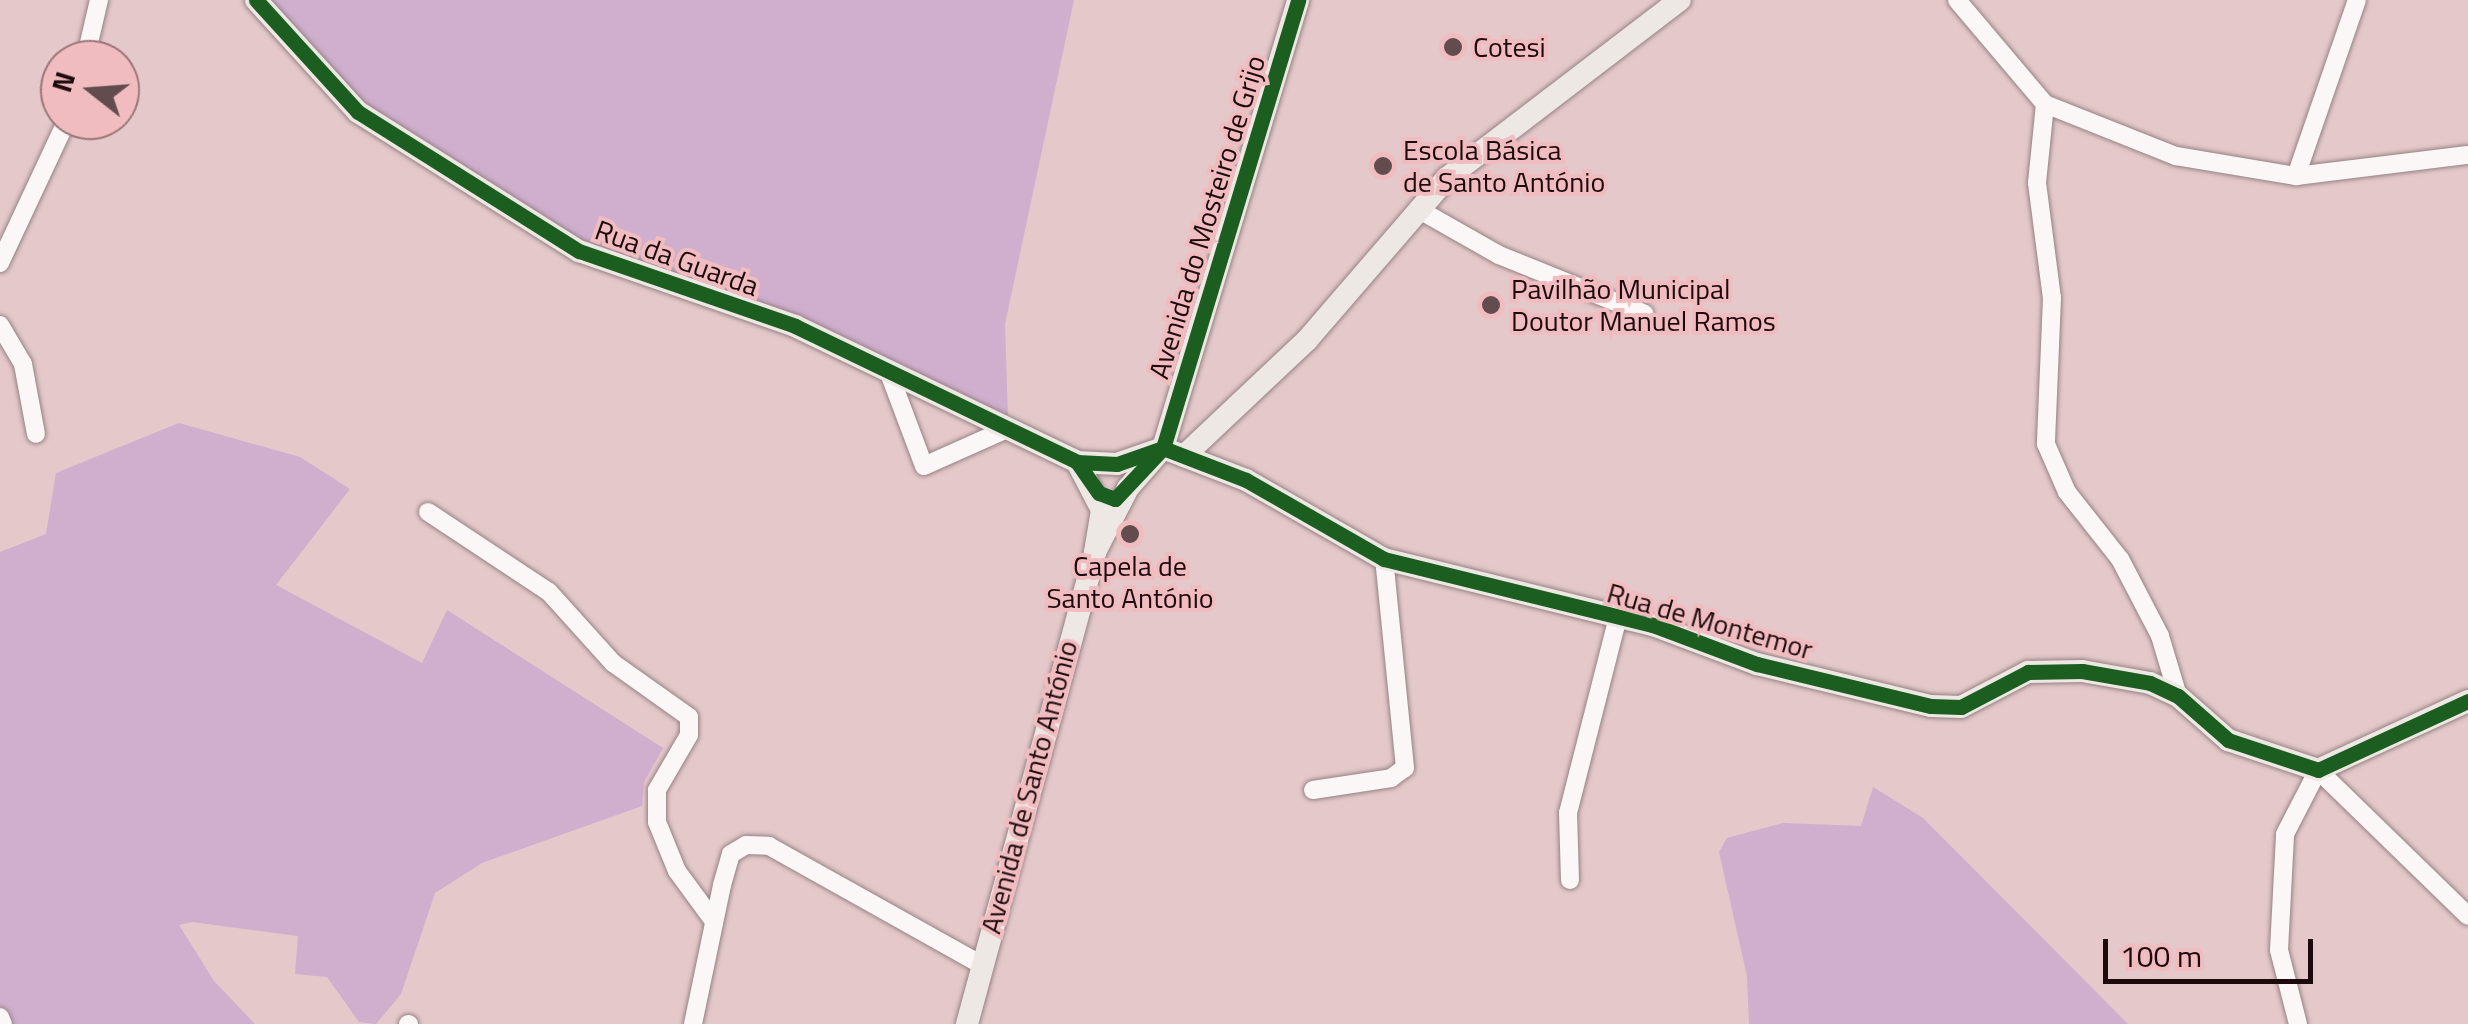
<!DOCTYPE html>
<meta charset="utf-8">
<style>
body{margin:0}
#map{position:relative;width:2468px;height:1024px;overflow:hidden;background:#e4c8ca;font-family:"Titillium Web",sans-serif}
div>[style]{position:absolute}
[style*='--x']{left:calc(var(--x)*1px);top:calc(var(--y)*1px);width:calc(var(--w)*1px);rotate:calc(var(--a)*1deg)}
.green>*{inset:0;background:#cfaece}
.roads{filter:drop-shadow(0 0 2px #968283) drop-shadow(0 0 2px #968283)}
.street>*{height:18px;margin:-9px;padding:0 9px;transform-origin:9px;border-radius:9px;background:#fbf7f7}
.secondary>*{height:22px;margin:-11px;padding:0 11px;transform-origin:11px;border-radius:11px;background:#eee8e5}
.cycleway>*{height:15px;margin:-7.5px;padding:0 7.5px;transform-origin:7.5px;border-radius:7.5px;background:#1b5e20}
.dots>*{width:28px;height:28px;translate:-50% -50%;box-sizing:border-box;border:5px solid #f0bcc0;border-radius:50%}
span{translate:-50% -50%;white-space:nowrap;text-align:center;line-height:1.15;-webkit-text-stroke:8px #f0bcc0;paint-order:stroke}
.poi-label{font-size:28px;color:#1c0a0c}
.left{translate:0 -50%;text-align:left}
.street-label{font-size:28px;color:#1c0a0c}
.north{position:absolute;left:40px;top:40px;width:100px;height:100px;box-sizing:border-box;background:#f0bcc0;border:2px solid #9b7578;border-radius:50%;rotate:287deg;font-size:28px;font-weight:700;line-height:40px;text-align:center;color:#1c0a0c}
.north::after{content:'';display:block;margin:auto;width:35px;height:45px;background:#624c4e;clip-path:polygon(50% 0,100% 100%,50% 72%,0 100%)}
.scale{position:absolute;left:2103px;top:939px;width:210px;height:45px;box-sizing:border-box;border:5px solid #1c0a0c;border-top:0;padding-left:12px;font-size:30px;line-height:35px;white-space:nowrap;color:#1c0a0c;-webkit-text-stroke:8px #f0bcc0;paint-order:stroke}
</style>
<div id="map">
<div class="green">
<div style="clip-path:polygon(256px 0,1074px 0,1005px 324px,1008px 419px,612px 265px,385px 130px)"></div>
<div style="clip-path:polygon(179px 423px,300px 457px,350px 489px,276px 585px,422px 663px,447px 610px,663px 748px,644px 782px,642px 806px,482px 863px,435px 893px,401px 994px,376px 1024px,359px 1022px,327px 977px,295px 974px,298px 936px,192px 922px,179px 925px,214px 981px,255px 1024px,0 1024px,0 552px,46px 534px,56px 473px)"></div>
<div style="clip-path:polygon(1873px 787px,1923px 818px,2128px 1024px,1749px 1024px,1747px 976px,1719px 852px,1727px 838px,1783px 823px,1861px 826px)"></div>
</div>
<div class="roads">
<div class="street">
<div style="--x:1957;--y:0;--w:136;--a:49.8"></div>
<div style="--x:2045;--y:104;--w:141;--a:21.7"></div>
<div style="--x:2176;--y:156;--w:122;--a:9.5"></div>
<div style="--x:2296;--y:176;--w:173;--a:-7"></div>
<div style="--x:85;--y:60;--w:62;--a:-76.9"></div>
<div style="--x:2045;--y:104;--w:79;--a:95.8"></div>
<div style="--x:2037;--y:183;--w:116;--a:82.6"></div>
<div style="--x:2052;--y:298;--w:146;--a:92.4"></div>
<div style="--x:2046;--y:444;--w:52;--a:66.4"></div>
<div style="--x:2067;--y:492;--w:85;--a:51.7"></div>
<div style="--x:2120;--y:559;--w:87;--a:62.5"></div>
<div style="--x:2160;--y:636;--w:63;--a:73.3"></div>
<div style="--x:2296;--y:176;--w:186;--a:-70.9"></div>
<div style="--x:1418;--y:209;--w:93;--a:29.6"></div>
<div style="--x:1499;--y:255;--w:157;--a:22"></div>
<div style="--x:0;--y:263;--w:158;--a:-64.9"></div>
<div style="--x:0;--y:325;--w:45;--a:59.5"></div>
<div style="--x:23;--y:364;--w:71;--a:79.5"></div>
<div style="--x:889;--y:373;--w:99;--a:69.4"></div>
<div style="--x:924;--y:466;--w:89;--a:-24"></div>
<div style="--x:428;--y:512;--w:145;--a:33.5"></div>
<div style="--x:549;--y:592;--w:96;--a:48"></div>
<div style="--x:613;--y:663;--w:93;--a:35.4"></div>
<div style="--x:689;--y:717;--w:18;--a:90"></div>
<div style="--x:689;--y:735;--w:64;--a:120.2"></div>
<div style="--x:657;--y:790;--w:32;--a:90"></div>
<div style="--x:657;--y:822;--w:53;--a:67.8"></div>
<div style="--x:677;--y:871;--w:61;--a:53.7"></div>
<div style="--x:1313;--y:790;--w:79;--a:-8.7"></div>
<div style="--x:1391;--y:778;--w:17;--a:-36"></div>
<div style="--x:1405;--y:768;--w:210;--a:-95.7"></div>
<div style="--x:1570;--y:880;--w:67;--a:-91.7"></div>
<div style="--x:1568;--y:813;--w:202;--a:-75.7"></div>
<div style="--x:0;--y:1017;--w:8;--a:67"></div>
<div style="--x:408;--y:1024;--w:1;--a:0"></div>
<div style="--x:693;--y:1024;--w:142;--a:-78.2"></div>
<div style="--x:722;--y:885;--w:32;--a:-74"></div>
<div style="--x:731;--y:854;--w:17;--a:-31"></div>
<div style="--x:746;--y:845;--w:23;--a:2"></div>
<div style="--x:769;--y:846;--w:242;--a:29.2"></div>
<div style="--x:2298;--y:1024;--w:76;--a:-104.4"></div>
<div style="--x:2279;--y:950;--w:116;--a:-87"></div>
<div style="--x:2285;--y:834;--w:72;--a:-62.7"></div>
<div style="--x:2318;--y:770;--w:209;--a:44.2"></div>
</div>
<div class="secondary">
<div style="--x:256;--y:0;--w:151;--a:47.7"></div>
<div style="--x:358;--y:112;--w:261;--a:32.2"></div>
<div style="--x:579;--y:251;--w:229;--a:19.1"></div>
<div style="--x:795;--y:326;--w:313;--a:25.7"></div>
<div style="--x:1077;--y:462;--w:40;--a:2.9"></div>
<div style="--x:1117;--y:464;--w:49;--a:-19.2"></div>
<div style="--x:1163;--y:448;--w:89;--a:21.1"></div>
<div style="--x:1246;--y:480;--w:159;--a:29.8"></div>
<div style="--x:1384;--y:559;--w:277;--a:13.8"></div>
<div style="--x:1653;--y:625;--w:111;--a:20.6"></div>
<div style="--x:1757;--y:664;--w:179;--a:13.6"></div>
<div style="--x:1931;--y:706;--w:30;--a:2"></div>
<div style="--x:1961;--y:707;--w:76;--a:-27.6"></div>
<div style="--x:2028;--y:672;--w:54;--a:-1.1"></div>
<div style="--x:2082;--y:671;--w:69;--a:10"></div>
<div style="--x:2150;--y:683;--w:31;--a:25"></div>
<div style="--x:2178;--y:696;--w:67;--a:41.3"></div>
<div style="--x:2228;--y:740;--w:95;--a:18.4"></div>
<div style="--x:2318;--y:770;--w:165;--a:-24.7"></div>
<div style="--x:1184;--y:456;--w:169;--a:-43.3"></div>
<div style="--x:1307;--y:340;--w:214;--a:-49.2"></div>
<div style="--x:1447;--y:178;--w:293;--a:-37.4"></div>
<div style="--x:1095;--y:552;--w:72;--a:-62.7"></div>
<div style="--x:1128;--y:488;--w:53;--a:-48.8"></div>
<div style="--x:1163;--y:448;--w:468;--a:-73.2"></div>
<div style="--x:967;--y:1024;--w:489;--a:-74.8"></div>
<div style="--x:1095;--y:552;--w:43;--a:-80.5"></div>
<div style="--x:1102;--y:510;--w:54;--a:-117.5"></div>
</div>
</div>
<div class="cycleway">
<div style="--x:256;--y:0;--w:151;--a:47.7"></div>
<div style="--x:358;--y:112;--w:261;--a:32.2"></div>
<div style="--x:579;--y:251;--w:229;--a:19.1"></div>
<div style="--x:795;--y:326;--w:313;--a:25.7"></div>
<div style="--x:1077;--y:462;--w:40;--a:2.9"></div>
<div style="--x:1117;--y:464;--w:49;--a:-19.2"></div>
<div style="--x:1163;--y:448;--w:89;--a:21.1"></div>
<div style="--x:1246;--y:480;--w:159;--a:29.8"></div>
<div style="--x:1384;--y:559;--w:277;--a:13.8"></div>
<div style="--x:1653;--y:625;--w:111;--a:20.6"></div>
<div style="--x:1757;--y:664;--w:179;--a:13.6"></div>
<div style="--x:1931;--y:706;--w:30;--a:2"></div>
<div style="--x:1961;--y:707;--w:76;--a:-27.6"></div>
<div style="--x:2028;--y:672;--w:54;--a:-1.1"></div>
<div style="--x:2082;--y:671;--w:69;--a:10"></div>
<div style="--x:2150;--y:683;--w:31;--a:25"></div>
<div style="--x:2178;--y:696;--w:67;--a:41.3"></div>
<div style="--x:2228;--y:740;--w:95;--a:18.4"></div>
<div style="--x:2318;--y:770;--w:165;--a:-24.7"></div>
<div style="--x:1077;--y:462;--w:38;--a:55"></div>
<div style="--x:1099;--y:493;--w:17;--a:21"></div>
<div style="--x:1115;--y:499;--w:70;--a:-46.7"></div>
<div style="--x:1163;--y:448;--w:468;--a:-73.2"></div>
</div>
<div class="dots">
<div style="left:1453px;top:47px;background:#624c4e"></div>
<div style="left:1383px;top:166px;background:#624c4e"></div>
<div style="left:1491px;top:305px;background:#624c4e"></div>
<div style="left:1130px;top:534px;background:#624c4e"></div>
</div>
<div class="poi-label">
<span class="left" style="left:1473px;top:47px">Cotesi</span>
<span class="left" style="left:1403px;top:166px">Escola Básica<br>de Santo António</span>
<span class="left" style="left:1511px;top:305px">Pavilhão Municipal<br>Doutor Manuel Ramos</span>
<span style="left:1130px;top:582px">Capela de<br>Santo António</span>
</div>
<div class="street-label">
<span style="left:1207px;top:217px;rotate:-73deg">Avenida do Mosteiro de Grijo</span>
<span style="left:677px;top:258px;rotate:20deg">Rua da Guarda</span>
<span style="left:1710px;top:621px;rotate:16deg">Rua de Montemor</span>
<span style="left:1029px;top:787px;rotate:-75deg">Avenida de Santo António</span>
</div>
<div class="north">N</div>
<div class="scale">100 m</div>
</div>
